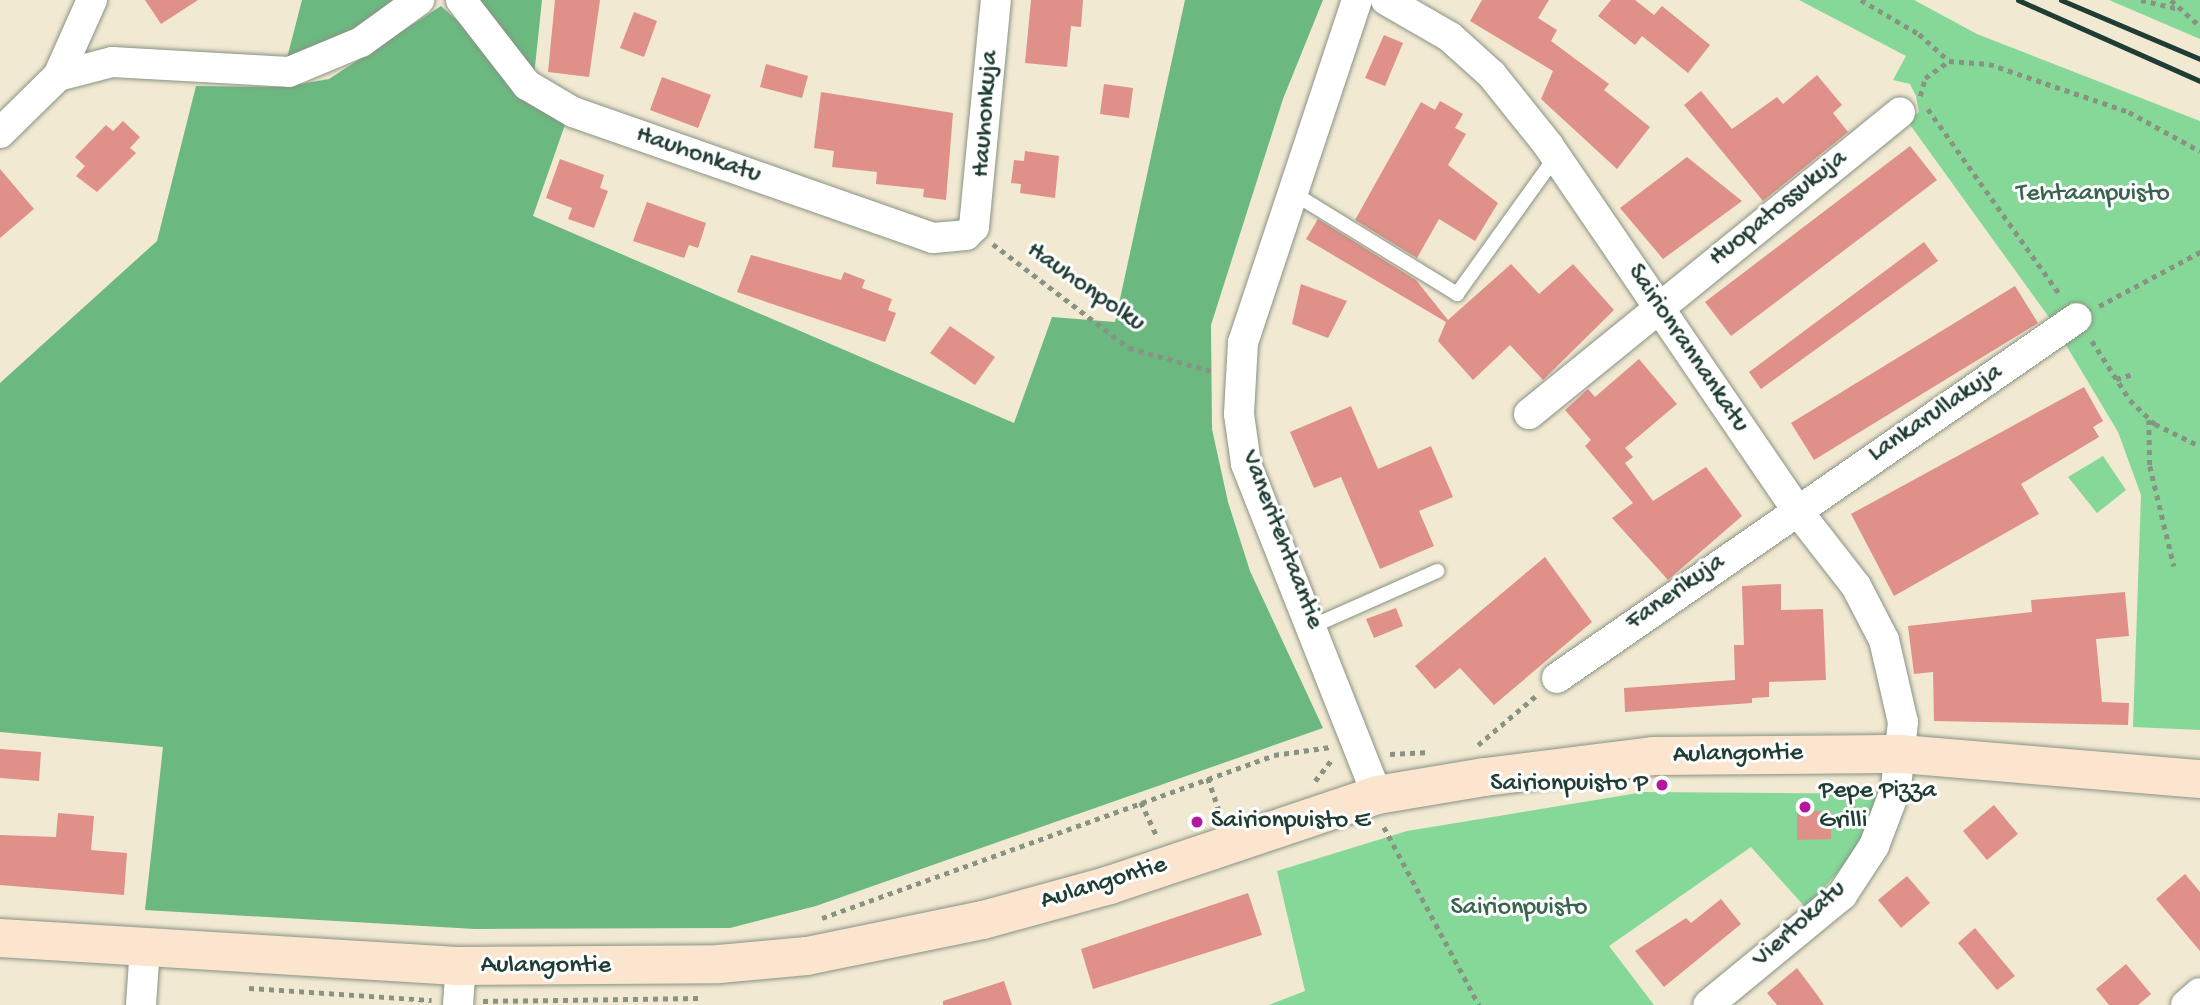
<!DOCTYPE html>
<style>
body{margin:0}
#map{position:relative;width:2200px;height:1005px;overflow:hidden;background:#f2e9d2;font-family:"Gochi Hand",sans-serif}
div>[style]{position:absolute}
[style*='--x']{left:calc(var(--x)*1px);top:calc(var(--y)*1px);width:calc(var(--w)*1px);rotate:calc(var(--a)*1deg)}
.green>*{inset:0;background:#86d899}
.forest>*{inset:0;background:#6cb881}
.building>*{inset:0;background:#df9088}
.path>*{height:4.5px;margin-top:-2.25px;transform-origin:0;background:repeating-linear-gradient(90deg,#889383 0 5px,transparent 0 10px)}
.roads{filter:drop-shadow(0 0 2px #889383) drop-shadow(0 0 2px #889383)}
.lane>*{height:14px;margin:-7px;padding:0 7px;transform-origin:7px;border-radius:7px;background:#fff}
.street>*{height:30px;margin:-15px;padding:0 15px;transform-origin:15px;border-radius:15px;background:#fff}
.secondary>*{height:38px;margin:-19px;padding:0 19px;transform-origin:19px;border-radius:19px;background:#fbe5cf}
.rail>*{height:5px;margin:-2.5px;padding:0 2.5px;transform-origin:2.5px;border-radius:2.5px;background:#1f3d34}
.dots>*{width:19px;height:19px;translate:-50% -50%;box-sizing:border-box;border:4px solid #fff;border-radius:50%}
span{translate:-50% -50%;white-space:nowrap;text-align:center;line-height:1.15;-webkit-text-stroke:6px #fff;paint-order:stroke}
.street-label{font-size:26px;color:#1f3d34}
.park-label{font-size:26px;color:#39644d}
.poi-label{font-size:26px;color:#1f3d34}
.right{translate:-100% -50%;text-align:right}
.left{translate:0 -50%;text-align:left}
</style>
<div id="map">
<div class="green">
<div style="clip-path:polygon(1799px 0,1914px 0,1977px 34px,2200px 121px,2200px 730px,2133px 727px,2141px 495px,2118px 432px,2051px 320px,1908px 122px,1919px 112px,1916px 96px,1910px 84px,1893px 80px,1906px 56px)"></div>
<div style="clip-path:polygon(2109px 0,2200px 0,2200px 39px)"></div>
<div style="clip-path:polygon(2103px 456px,2126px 490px,2097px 513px,2068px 477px)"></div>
<div style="clip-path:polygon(1644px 792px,1887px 794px,1862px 844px,1806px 908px,1751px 847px,1609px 946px,1654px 1005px,1269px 1005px,1305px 991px,1277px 871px,1407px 831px)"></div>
</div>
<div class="forest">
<div style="clip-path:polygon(302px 0,399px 0,360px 28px,287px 58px)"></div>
<div style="clip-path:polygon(473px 0,542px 0,534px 76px)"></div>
<div style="clip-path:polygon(1185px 0,1323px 0,1283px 99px,1211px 325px,1212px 429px,1228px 502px,1250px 571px,1323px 728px,816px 906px,730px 928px,475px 929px,145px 910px,163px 747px,0 732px,0 383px,157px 241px,196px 86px,283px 87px,329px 79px,441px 6px,567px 119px,533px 216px,1014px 423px,1052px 317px,1115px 322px)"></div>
</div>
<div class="building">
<div style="clip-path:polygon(145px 0,198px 0,161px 24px)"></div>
<div style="clip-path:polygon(555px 0,600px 0,589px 77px,548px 72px)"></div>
<div style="clip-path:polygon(1031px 0,1083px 0,1081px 27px,1071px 26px,1067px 67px,1025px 63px)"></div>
<div style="clip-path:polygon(1482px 0,1549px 0,1538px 18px,1557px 30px,1551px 41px,1609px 84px,1604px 90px,1650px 127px,1617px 169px,1541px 99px,1553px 71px,1470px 21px)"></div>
<div style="clip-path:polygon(1611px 0,1635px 0,1654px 15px,1662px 6px,1710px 45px,1688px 73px,1642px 36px,1635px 45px,1598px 16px)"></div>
<div style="clip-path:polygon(634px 12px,657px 21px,644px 57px,620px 48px)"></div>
<div style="clip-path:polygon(1384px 35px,1403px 43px,1385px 86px,1365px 78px)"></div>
<div style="clip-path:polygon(766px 64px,808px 76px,802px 98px,760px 87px)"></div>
<div style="clip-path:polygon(1817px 75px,1842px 105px,1833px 113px,1848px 132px,1763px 201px,1684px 105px,1701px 91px,1732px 129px,1777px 97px,1783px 104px)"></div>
<div style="clip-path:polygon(662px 77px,711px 95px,698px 128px,650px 110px)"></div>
<div style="clip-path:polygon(1104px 84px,1133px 88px,1129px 118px,1100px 114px)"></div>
<div style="clip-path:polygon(821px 92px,953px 113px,946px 200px,923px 197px,924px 189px,876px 184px,877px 172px,832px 167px,834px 151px,814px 148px)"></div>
<div style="clip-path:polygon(1440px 101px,1463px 114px,1455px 128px,1466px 134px,1448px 165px,1498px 203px,1475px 241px,1439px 219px,1417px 258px,1355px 220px,1421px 102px,1435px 110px)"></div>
<div style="clip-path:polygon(123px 121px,140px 137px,130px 148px,136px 153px,97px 192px,76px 176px,85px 166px,75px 157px,106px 125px,113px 131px)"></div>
<div style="clip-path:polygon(1910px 146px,1937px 180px,1731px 336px,1705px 302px)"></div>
<div style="clip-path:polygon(1025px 151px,1059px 156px,1055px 198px,1020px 193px,1021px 184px,1011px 183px,1014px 160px,1024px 161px)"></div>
<div style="clip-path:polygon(1687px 157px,1742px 201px,1663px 259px,1620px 208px)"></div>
<div style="clip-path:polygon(560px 159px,604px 175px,600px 188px,608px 191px,594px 228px,568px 219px,572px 208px,546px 198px)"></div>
<div style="clip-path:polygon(0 169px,34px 209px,0 238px)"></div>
<div style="clip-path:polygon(647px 202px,706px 223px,698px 248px,689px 245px,684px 258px,633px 241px)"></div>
<div style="clip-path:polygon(1318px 219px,1416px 280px,1448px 320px,1511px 264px,1539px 294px,1573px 264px,1614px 310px,1543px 380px,1510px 345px,1473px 380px,1438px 341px,1446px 322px,1306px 239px)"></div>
<div style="clip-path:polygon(1924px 242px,1938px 261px,1761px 389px,1749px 372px)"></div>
<div style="clip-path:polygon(751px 255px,841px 280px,844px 272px,865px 280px,862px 288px,892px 299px,888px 310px,896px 313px,885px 342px,737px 292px)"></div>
<div style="clip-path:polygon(1301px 284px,1347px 301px,1328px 338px,1292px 324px)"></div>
<div style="clip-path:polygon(2015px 286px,2038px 323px,1814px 460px,1791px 423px)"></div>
<div style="clip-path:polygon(950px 326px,995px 357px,975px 385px,930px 353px)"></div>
<div style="clip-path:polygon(1639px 359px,1677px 404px,1625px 448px,1633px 457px,1625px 463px,1653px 501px,1706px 467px,1742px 516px,1668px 580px,1612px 518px,1633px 503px,1585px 446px,1591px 440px,1565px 410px,1588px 389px,1595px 397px)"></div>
<div style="clip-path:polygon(2084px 387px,2103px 421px,2093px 427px,2099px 437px,2021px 484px,2039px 514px,1894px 596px,1851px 514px)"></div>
<div style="clip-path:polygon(1351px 406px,1378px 469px,1431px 446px,1453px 497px,1419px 511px,1434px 546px,1380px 569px,1341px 477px,1314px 488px,1290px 432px)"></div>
<div style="clip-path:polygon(1545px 557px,1592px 622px,1494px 705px,1460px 668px,1435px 689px,1415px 666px)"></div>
<div style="clip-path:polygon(1781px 584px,1781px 610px,1823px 609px,1826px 680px,1769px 682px,1769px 697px,1752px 698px,1752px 703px,1625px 712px,1624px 688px,1735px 680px,1734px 645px,1744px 645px,1742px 586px)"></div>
<div style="clip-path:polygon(2125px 592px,2129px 636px,2096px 639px,2102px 702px,2129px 703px,2128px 725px,1934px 721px,1933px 672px,1914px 674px,1908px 626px,2032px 612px,2031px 600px)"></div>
<div style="clip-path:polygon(1396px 608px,1403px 626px,1374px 638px,1366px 619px)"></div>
<div style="clip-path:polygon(0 749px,41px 752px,39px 781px,0 778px)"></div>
<div style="clip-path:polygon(1994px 805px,2018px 834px,1987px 860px,1963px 831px)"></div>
<div style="clip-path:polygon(1797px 811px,1831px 811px,1831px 839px,1797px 840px)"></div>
<div style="clip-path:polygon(58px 813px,94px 816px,91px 850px,127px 853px,124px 895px,0 885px,0 835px,56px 837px)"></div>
<div style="clip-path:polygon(2185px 874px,2200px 892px,2200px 951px,2156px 899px)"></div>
<div style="clip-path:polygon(1907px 876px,1930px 903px,1901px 928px,1878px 900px)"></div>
<div style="clip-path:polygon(1248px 893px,1262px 935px,1093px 989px,1081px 949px)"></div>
<div style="clip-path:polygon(1721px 899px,1741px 924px,1664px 987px,1635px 951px,1686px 918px,1691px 923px)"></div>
<div style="clip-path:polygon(1975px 928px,2015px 976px,1997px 990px,1958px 943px)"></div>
<div style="clip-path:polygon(2126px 964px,2151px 994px,2138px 1005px,2109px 1005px,2096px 989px)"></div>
<div style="clip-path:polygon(1797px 968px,1818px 996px,1824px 1005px,1777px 1005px,1767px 993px)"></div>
<div style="clip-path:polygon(1004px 981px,1012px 1005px,943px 1005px,943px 1001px)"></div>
</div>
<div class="path">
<div style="--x:1861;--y:0;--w:67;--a:30.4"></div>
<div style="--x:1919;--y:34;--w:40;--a:42"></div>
<div style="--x:2141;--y:0;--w:36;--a:13"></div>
<div style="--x:2171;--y:0;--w:39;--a:42"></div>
<div style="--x:1920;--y:96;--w:19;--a:-74"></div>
<div style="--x:1925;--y:78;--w:29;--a:-35"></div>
<div style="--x:1949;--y:61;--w:40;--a:4.3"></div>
<div style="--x:1989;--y:64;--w:148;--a:18.9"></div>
<div style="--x:2129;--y:112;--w:81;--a:28.8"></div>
<div style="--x:1928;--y:109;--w:229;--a:54.6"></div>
<div style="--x:993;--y:244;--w:171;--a:37.4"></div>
<div style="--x:1129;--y:348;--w:89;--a:15.6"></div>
<div style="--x:2099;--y:306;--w:115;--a:-28.1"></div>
<div style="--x:2092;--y:341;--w:70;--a:57.2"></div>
<div style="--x:2130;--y:400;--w:35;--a:44"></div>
<div style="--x:2155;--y:424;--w:50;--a:26.1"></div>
<div style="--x:2116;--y:379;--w:19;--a:-16"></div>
<div style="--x:2149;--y:420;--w:46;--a:88.8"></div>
<div style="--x:2150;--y:466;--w:103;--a:76.5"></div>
<div style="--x:1478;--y:745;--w:79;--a:-40.4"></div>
<div style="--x:1390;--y:754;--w:40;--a:-2.9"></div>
<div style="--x:1208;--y:778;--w:36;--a:71"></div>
<div style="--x:1315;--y:781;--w:29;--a:-52"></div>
<div style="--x:1141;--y:802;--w:38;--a:65"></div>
<div style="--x:1384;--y:827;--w:202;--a:61.9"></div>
<div style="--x:822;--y:918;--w:480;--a:-19.8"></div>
<div style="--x:1274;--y:755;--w:57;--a:-8.1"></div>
<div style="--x:249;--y:988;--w:183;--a:3.8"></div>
<div style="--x:483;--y:1001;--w:218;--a:-0.8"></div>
</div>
<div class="roads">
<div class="lane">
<div style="--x:1293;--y:193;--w:193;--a:31.6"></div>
<div style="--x:1457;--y:294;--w:170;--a:-54.3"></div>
<div style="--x:1313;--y:626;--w:136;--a:-23.9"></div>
</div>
<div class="street">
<div style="--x:461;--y:0;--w:108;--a:52.2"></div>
<div style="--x:527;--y:85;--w:53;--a:30.4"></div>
<div style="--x:573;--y:112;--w:381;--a:19.3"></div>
<div style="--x:933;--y:238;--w:33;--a:-5"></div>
<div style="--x:966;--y:235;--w:11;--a:-45"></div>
<div style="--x:974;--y:227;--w:228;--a:-84.5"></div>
<div style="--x:1357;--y:0;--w:360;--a:108.4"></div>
<div style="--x:1243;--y:342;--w:72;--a:93.2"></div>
<div style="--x:1239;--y:414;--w:50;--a:82"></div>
<div style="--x:1246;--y:464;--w:356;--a:68.4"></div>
<div style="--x:1386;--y:0;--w:74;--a:30"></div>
<div style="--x:1450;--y:37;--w:57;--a:42.1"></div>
<div style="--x:1492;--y:75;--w:90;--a:51.3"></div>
<div style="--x:1548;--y:145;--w:440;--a:55.7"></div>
<div style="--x:1796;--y:509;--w:98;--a:52.1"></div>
<div style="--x:1856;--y:586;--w:61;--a:62.6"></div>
<div style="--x:1884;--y:640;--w:84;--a:77"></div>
<div style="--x:1903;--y:722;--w:66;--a:96.1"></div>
<div style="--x:1896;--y:788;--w:62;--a:110.8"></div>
<div style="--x:1874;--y:846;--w:59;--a:123.1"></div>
<div style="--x:1842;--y:895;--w:173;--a:140.6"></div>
<div style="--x:58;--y:76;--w:56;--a:-14.5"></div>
<div style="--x:112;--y:62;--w:177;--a:3.2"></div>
<div style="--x:289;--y:72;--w:78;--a:-22.6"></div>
<div style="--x:361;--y:42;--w:72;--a:-35.9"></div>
<div style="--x:0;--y:133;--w:81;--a:-44.5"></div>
<div style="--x:58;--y:76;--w:83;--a:-65.9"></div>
<div style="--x:1529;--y:414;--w:478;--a:-39.1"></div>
<div style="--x:1557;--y:678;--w:632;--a:-34.7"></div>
<div style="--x:141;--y:1005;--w:58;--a:-86.1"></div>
<div style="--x:458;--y:1005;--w:39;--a:-86"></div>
<div style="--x:2186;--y:1005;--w:18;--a:-41"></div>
</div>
<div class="secondary">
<div style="--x:0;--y:938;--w:462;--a:3.5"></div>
<div style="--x:461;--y:966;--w:258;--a:-0.4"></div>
<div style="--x:719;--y:964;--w:88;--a:-5.2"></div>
<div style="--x:807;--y:956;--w:180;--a:-11.6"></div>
<div style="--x:983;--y:920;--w:132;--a:-15.4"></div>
<div style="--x:1110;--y:885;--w:282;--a:-18.6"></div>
<div style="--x:1377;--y:795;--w:109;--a:-9.5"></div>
<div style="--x:1485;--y:777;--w:169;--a:-7.1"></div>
<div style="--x:1653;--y:756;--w:248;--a:-0.5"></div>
<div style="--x:1901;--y:754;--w:300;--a:4.8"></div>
</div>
</div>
<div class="rail">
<div style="--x:2018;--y:0;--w:199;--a:24"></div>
<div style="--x:2061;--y:0;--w:151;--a:23"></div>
</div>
<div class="dots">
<div style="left:1662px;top:785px;background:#b5179e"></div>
<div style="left:1805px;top:807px;background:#b5179e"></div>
<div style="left:1197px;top:822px;background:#b5179e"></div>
</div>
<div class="street-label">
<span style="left:987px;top:114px;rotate:-86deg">Hauhonkuja</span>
<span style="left:698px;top:156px;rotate:19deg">Hauhonkatu</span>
<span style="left:1779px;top:209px;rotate:-39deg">Huopatossukuja</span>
<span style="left:1085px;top:288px;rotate:35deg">Hauhonpolku</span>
<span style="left:1687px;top:349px;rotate:56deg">Sairionrannankatu</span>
<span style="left:1936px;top:414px;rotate:-34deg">Lankarullakuja</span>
<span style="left:1281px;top:540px;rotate:69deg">Vaneritehtaantie</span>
<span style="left:1676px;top:593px;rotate:-35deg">Fanerikuja</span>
<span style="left:1738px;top:755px;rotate:-1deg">Aulangontie</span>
<span style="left:1104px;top:884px;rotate:-17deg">Aulangontie</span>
<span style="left:1800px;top:925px;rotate:-42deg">Viertokatu</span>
<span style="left:546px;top:967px">Aulangontie</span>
</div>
<div class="park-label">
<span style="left:2093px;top:195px">Tehtaanpuisto</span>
<span style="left:1519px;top:909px">Sairionpuisto</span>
</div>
<div class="poi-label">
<span class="right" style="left:1648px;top:785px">Sairionpuisto P</span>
<span class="left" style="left:1819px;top:807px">Pepe Pizza<br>Grilli</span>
<span class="left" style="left:1211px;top:822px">Sairionpuisto E</span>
</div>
</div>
